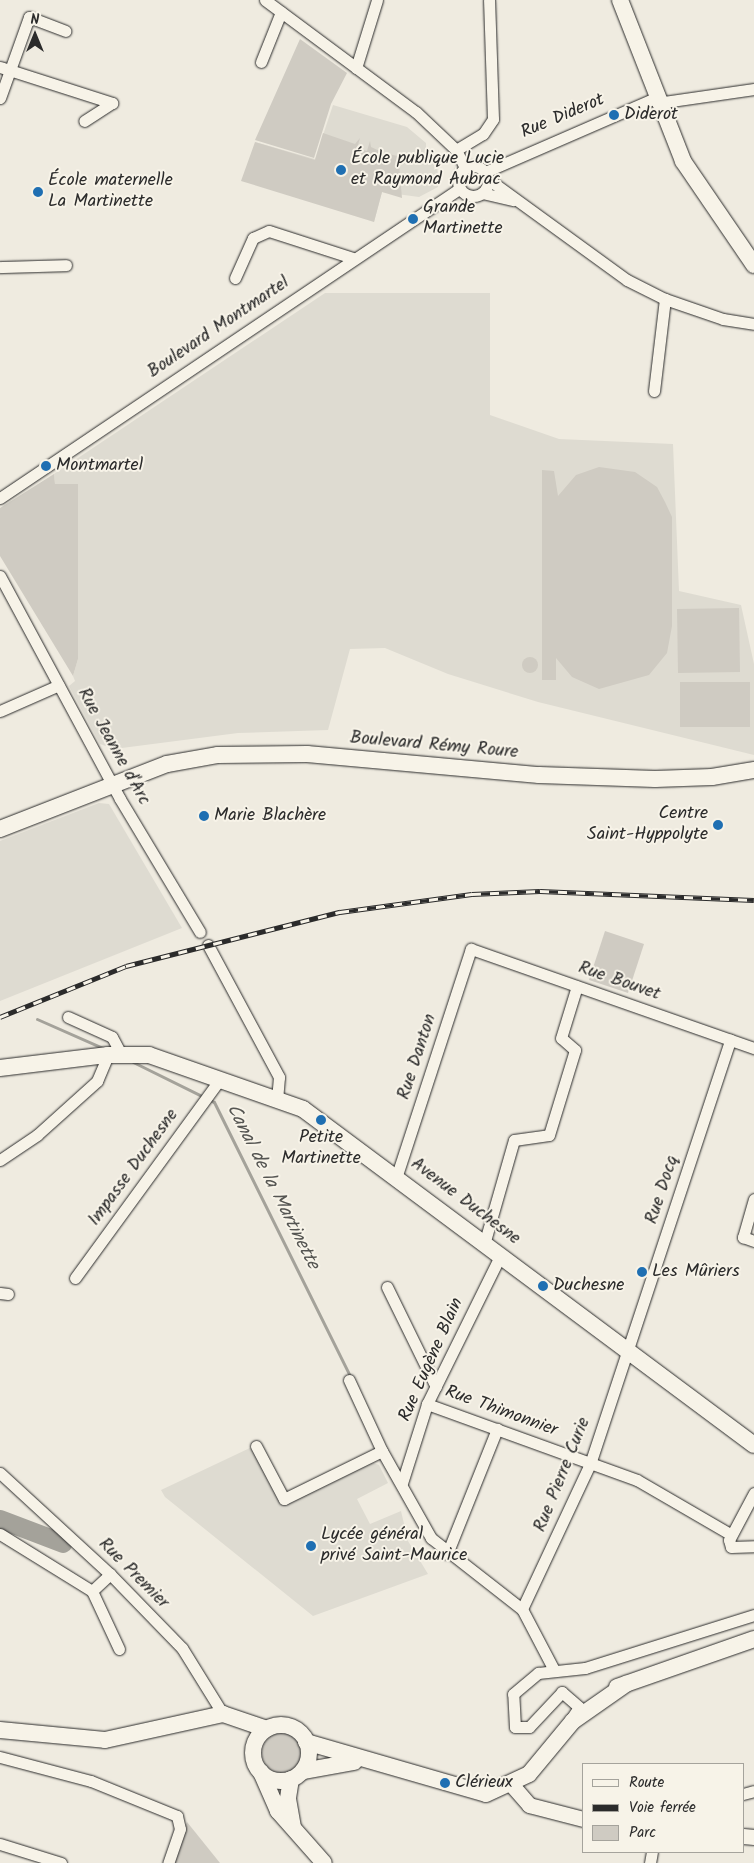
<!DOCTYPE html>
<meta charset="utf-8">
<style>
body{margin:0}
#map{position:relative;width:754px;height:1863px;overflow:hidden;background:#efebe0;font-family:Kalam,sans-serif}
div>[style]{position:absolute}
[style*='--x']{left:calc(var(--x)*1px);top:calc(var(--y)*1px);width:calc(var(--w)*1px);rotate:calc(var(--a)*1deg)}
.built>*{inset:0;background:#dedbd1}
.green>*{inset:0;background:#cfcbc2}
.round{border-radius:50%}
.stream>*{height:3px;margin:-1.5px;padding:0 1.5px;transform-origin:1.5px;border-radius:1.5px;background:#a4a29a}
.river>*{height:19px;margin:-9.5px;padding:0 9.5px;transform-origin:9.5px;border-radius:9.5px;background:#a4a29a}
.roads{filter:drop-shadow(0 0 1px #2b2b2b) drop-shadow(0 0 1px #2b2b2b)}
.minor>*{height:11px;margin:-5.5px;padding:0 5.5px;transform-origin:5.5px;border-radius:5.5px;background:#f7f3e8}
.minor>.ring{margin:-5.5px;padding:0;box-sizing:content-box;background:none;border:11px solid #f7f3e8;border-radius:50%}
.tertiary>*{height:15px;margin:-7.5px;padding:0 7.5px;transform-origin:7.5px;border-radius:7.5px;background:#f7f3e8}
.secondary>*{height:16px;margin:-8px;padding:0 8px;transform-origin:8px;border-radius:8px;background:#f7f3e8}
.secondary>.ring{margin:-8px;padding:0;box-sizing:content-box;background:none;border:16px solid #f7f3e8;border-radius:50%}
.rail>*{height:5px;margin-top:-2.5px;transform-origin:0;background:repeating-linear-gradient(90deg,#f7f3e8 0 9px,#2b2b2b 0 18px);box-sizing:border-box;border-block:1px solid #2b2b2b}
.dots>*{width:14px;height:14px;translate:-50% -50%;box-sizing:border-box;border:2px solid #f7f3e8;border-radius:50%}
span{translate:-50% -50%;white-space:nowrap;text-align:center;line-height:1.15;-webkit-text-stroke:4px #f7f3e8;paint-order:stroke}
.poi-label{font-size:18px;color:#2b2b2b}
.left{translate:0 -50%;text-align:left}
.right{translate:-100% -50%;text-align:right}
.street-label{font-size:18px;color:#2b2b2b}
.water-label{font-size:19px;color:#555552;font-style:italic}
.legend{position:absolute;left:582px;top:1763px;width:162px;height:90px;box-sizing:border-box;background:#f7f3e8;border:1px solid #a5a39c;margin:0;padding:6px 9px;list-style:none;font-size:15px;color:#2b2b2b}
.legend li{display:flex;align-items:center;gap:10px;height:25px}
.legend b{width:25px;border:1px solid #a5a39c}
.north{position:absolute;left:10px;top:10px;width:50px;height:50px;-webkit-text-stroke:4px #f7f3e8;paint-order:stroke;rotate:0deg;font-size:14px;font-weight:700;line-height:20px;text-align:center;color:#2b2b2b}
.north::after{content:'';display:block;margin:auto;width:18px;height:22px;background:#2b2b2b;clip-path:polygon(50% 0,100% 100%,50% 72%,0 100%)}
</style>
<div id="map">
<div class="built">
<div style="clip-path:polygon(333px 105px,407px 127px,426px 143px,426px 156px,437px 155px,438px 187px,419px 197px,382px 192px,374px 222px,255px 142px,315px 159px)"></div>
<div style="clip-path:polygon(325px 293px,490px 293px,490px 415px,559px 439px,673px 444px,679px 591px,741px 605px,754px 664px,754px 755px,538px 702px,448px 674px,385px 648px,350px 649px,328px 730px,238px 733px,114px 749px,100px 744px,69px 686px,75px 681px,73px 676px,78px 659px,78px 484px,55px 484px,54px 474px)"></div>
<div style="clip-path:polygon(99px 803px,109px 804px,182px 928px,0 1001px,0 841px)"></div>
<div style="clip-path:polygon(252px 1447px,283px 1504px,371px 1462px,379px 1465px,388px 1483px,357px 1499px,370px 1524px,401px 1511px,408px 1541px,428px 1574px,313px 1616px,165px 1497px,161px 1490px)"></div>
</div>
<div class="green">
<div style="clip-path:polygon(300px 39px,347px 73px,331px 104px,314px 158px,255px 140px)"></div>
<div style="clip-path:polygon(323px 133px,355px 144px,360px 138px,357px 148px,367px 151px,370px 141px,371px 147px,384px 153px,411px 159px,411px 163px,399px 164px,402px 198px,382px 192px,374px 222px,241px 181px,255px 142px,315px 160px)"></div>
<div style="clip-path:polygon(599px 467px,635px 472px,657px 487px,665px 502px,672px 517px,672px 626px,667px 653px,649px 675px,599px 689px,572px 677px,556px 658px,556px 680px,542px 680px,542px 470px,554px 471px,558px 496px,576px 475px)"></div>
<div style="clip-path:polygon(54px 474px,55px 484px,78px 484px,78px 659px,73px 676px,0 556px,0 508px)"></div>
<div style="clip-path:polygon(739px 608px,740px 672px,678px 673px,677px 609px)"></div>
<div class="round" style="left:522px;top:657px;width:16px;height:16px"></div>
<div style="clip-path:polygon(680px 682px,750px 682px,750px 727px,680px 727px)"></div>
<div style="clip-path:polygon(605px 931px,644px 944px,628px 993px,589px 980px)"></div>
<div class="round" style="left:262px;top:1733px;width:40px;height:40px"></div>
<div style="clip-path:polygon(187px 1822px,220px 1863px,172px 1863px)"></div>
</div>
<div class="stream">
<div style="--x:37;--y:1019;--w:74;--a:23.8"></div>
<div style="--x:133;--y:1062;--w:90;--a:26.3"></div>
<div style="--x:214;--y:1102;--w:308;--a:63.6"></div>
</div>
<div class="river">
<div style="--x:0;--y:1519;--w:67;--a:20.9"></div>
</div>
<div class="roads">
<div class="minor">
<div style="--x:265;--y:0;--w:188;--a:36.6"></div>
<div style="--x:416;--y:112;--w:55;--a:43.5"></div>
<div style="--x:456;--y:150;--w:20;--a:63"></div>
<div style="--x:261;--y:62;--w:54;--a:-68.2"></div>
<div style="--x:0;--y:67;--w:118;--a:17.8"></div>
<div style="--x:112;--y:103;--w:33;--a:147"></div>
<div style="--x:356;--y:68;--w:71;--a:-72.8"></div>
<div style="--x:0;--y:98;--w:86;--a:-70.3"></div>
<div style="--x:29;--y:17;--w:39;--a:21"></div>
<div style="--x:657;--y:103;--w:98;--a:-8.2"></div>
<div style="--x:456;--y:150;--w:31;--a:-31"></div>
<div style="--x:483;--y:134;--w:18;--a:-56"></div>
<div style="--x:493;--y:119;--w:119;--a:-91.9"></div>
<div class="ring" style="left:458px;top:166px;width:19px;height:19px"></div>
<div style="--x:485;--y:172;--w:185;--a:-23.5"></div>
<div style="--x:488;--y:179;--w:172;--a:36"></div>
<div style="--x:627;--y:280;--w:42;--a:26.6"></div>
<div style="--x:665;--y:299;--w:61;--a:19"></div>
<div style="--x:723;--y:319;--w:31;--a:9"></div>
<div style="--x:482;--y:193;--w:32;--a:13"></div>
<div style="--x:0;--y:267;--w:66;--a:-1.7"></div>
<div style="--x:235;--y:278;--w:44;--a:-65.8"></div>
<div style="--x:253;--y:238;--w:17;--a:-24"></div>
<div style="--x:269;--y:231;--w:88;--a:17.8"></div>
<div style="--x:654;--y:391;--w:93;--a:-83.2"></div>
<div style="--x:0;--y:498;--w:553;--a:-33.95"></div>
<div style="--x:0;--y:576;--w:253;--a:61.7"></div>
<div style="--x:120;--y:799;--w:155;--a:59"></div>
<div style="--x:0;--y:711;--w:64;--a:-23.8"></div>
<div style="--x:208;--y:945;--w:150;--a:61.7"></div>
<div style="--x:279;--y:1077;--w:21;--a:95"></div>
<div style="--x:68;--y:1017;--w:48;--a:24.4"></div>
<div style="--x:112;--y:1037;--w:19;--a:62"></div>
<div style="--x:0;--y:1160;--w:45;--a:-34"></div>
<div style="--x:37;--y:1135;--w:81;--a:-42"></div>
<div style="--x:97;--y:1081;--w:28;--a:-67"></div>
<div style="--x:397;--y:1175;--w:238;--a:-71.9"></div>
<div style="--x:471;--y:949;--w:300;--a:19.3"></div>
<div style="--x:754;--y:1199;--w:40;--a:106"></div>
<div style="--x:743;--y:1237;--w:12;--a:20"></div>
<div style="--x:485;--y:1241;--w:105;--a:-74"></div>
<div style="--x:514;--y:1140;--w:35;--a:-8"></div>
<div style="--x:549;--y:1135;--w:89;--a:-73"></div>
<div style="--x:575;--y:1050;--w:18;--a:-139"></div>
<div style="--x:561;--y:1038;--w:54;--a:-72.9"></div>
<div style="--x:75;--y:1278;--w:246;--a:-53.9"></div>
<div style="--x:387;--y:1287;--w:111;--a:63.9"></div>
<div style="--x:0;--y:1293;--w:8;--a:7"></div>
<div style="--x:349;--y:1380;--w:78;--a:65.1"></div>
<div style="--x:427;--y:1404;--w:223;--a:19.9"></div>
<div style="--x:637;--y:1480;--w:108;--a:30.1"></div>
<div style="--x:256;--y:1446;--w:60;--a:62.2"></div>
<div style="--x:284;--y:1499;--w:109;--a:-26.1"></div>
<div style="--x:382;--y:1451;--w:100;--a:60.6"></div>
<div style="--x:431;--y:1538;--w:115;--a:38"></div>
<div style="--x:522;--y:1609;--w:69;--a:62.3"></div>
<div style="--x:0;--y:1473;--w:149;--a:42.6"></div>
<div style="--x:110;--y:1574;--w:103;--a:45.8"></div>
<div style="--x:182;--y:1648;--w:78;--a:58.2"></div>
<div style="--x:402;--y:1483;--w:83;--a:-72.4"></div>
<div style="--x:427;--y:1404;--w:167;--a:-63.7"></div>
<div style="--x:754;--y:1493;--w:53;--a:118"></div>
<div style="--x:729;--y:1540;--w:7;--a:74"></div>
<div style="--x:731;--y:1547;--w:23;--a:-2"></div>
<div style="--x:0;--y:1534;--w:108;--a:31.8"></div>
<div style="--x:92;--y:1591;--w:64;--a:65"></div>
<div style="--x:447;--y:1554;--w:135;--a:-68.2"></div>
<div style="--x:92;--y:1591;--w:25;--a:-43"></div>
<div style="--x:522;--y:1609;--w:160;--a:-64.9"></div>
<div style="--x:590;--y:1464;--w:447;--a:-71.7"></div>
<div style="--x:571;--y:1719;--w:14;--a:-56"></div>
<div style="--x:579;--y:1707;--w:23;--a:-139"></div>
<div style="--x:562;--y:1692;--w:48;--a:133.3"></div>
<div style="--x:529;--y:1727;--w:14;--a:180"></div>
<div style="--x:515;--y:1727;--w:33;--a:-93"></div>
<div style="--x:513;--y:1694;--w:33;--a:-40"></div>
<div style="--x:538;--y:1673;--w:47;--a:-6.1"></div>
<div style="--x:585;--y:1668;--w:177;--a:-17.4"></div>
<div style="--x:0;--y:1757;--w:94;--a:14.8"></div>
<div style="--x:91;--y:1781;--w:93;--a:22.1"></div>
<div style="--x:177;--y:1816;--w:13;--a:77"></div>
<div style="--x:180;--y:1829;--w:36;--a:109"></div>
<div style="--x:743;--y:1794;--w:11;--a:-15"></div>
<div style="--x:0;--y:1844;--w:64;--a:17.3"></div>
<div style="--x:650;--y:1863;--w:11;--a:-80"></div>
</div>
<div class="tertiary">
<div style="--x:511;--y:1784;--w:28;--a:49"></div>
<div style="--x:529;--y:1805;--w:56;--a:14.5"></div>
<div style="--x:743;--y:1836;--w:11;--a:5"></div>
</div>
<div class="secondary">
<div style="--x:620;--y:0;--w:173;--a:68.6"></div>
<div style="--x:683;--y:161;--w:126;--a:55.7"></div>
<div style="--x:0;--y:829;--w:179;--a:-21.3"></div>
<div style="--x:167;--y:764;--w:52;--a:-10"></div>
<div style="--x:218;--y:755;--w:89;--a:-0.6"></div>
<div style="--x:307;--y:754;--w:233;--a:5.2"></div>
<div style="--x:539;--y:775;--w:116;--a:2"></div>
<div style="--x:655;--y:779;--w:57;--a:-2"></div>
<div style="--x:712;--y:777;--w:43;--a:-9.5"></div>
<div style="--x:0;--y:1068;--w:109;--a:-6.9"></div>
<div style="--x:108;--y:1055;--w:41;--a:0"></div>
<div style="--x:149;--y:1055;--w:163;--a:19.3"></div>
<div style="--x:303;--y:1109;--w:562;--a:36.69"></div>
<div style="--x:617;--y:1687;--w:145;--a:-19.3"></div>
<div class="ring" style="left:253px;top:1725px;width:40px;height:40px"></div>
<div style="--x:0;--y:1730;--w:105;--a:5.4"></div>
<div style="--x:105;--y:1740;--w:121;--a:-12.4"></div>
<div style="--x:223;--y:1714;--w:46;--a:18.8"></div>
<div style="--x:306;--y:1742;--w:187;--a:16.1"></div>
<div style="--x:486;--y:1794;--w:47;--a:-24.9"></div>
<div style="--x:529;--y:1774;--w:69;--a:-50.3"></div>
<div style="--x:573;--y:1721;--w:65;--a:-34.9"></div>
<div style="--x:303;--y:1771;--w:52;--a:-10"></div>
<div style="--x:261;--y:1772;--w:43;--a:66.4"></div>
<div style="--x:278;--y:1811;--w:69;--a:48.5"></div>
<div style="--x:291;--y:1779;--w:20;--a:99"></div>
<div style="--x:288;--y:1799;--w:27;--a:80"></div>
</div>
</div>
<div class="rail">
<div style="--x:0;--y:1017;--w:136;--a:-22"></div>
<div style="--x:126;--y:966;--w:221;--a:-14.2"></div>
<div style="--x:340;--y:912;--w:133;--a:-7.8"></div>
<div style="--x:472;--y:894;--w:68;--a:-2.5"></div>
<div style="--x:540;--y:891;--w:214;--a:2.4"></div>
</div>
<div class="dots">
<div style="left:614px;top:115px;background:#1f6fb2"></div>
<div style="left:341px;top:170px;background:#1f6fb2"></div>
<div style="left:38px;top:192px;background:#1f6fb2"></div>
<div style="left:413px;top:219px;background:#1f6fb2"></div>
<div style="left:46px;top:466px;background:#1f6fb2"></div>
<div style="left:204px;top:816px;background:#1f6fb2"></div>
<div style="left:718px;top:825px;background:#1f6fb2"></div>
<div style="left:321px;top:1120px;background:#1f6fb2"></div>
<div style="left:642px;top:1272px;background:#1f6fb2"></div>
<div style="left:543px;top:1286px;background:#1f6fb2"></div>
<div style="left:311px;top:1546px;background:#1f6fb2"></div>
<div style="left:445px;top:1783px;background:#1f6fb2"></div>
</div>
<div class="poi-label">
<span class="left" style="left:624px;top:115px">Diderot</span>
<span class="left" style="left:351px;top:170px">École publique Lucie<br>et Raymond Aubrac</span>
<span class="left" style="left:48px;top:192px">École maternelle<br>La Martinette</span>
<span class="left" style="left:423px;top:219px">Grande<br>Martinette</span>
<span class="left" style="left:56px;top:466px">Montmartel</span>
<span class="right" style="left:708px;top:825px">Centre<br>Saint-Hyppolyte</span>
<span class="left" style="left:214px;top:816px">Marie Blachère</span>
<span style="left:321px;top:1149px">Petite<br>Martinette</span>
<span class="left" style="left:652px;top:1272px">Les Mûriers</span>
<span class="left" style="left:553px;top:1286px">Duchesne</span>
<span class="left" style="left:321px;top:1546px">Lycée général<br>privé Saint-Maurice</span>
<span class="left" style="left:455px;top:1783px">Clérieux</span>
</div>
<div class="street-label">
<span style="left:563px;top:117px;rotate:-23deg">Rue Diderot</span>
<span style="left:219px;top:328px;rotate:-34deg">Boulevard Montmartel</span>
<span style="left:434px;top:746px;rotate:5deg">Boulevard Rémy Roure</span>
<span style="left:113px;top:747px;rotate:61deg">Rue Jeanne d'Arc</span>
<span style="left:619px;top:982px;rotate:19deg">Rue Bouvet</span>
<span style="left:418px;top:1057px;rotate:-72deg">Rue Danton</span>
<span style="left:134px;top:1168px;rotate:-54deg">Impasse Duchesne</span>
<span style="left:663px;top:1190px;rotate:-72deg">Rue Docq</span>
<span style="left:465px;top:1202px;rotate:37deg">Avenue Duchesne</span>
<span style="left:432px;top:1360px;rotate:-66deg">Rue Eugène Blain</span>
<span style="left:501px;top:1412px;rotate:20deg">Rue Thimonnier</span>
<span style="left:563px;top:1475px;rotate:-68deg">Rue Pierre Curie</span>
<span style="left:133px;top:1574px;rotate:45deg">Rue Premier</span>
</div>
<div class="water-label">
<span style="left:272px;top:1187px;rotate:63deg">Canal de la Martinette</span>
</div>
<ul class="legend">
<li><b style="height:6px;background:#f7f3e8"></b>Route</li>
<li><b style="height:6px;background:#2b2b2b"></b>Voie ferrée</li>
<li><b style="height:14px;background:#cfcbc2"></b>Parc</li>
</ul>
<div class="north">N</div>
</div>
